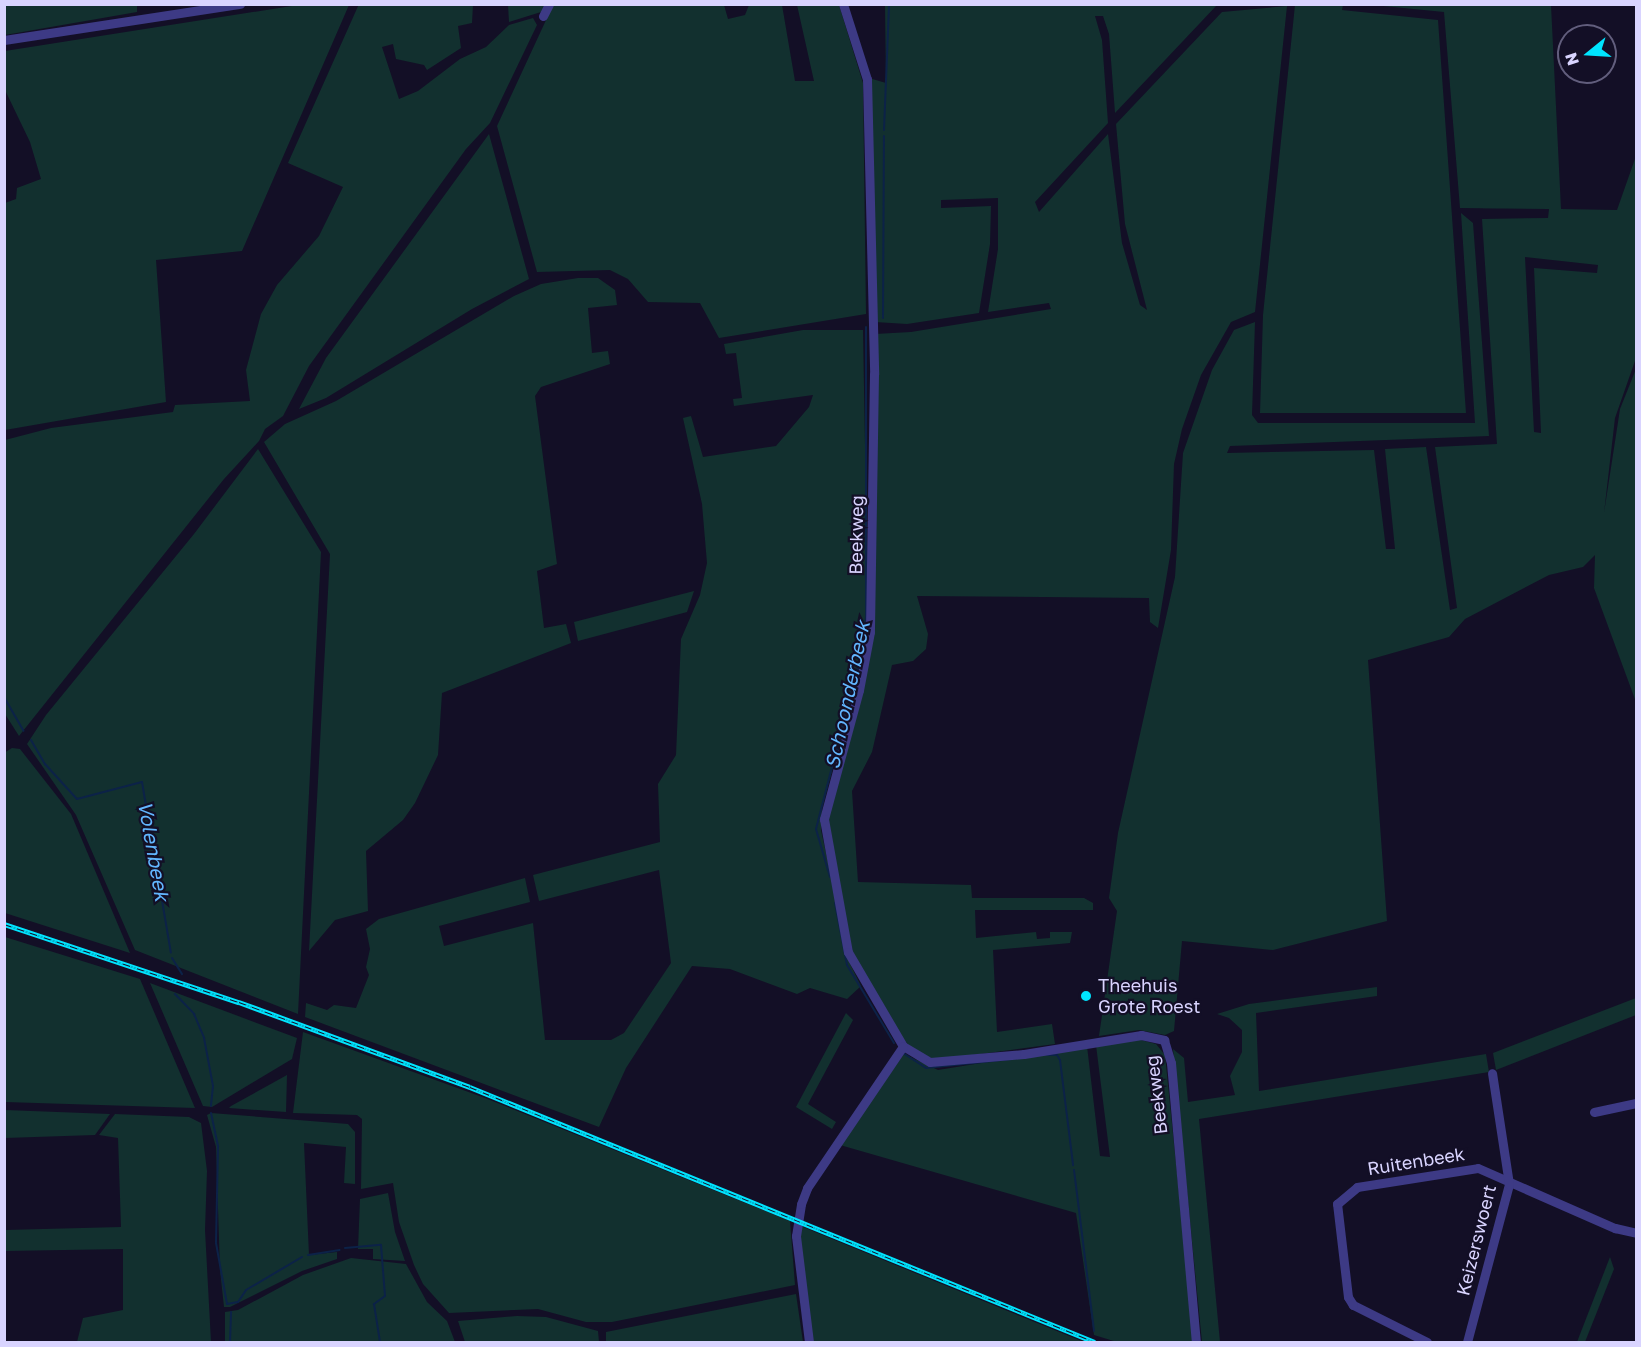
<!DOCTYPE html>
<style>
body{margin:0}
#map{position:relative;width:1641px;height:1347px;overflow:hidden;background:#130f26;font-family:"Golos Text",sans-serif}
div>[style]{position:absolute}
[style*='--x']{left:calc(var(--x)*1px);top:calc(var(--y)*1px);width:calc(var(--w)*1px);rotate:calc(var(--a)*1deg)}
.green>*{inset:0;background:#12302f}
.stream>*{height:2px;margin:-1px;padding:0 1px;transform-origin:1px;border-radius:1px;background:#0c2248}
.minor>*{height:9px;margin:-4.5px;padding:0 4.5px;transform-origin:4.5px;border-radius:4.5px;background:#3d3a85}
.rail>*{height:4.5px;margin-top:-2.25px;transform-origin:0;background:repeating-linear-gradient(90deg,#130f26 0 7px,#00e5ff 0 14px);box-sizing:border-box;border-block:2px solid #00e5ff}
.dots>*{width:16px;height:16px;translate:-50% -50%;box-sizing:border-box;border:3px solid #130f26;border-radius:50%}
span{translate:-50% -50%;white-space:nowrap;text-align:center;line-height:1.15;-webkit-text-stroke:4.5px #130f26;paint-order:stroke}
.street-label{font-size:18px;color:#d9d4ff}
.poi-label{font-size:18px;color:#d9d4ff}
.left{translate:0 -50%;text-align:left}
.water-label{font-size:20px;color:#62b6ff;font-style:italic}
.frame{position:absolute;inset:0;border:6px solid #d9d4ff;pointer-events:none}
.north{position:absolute;left:1557px;top:24px;width:60px;height:60px;box-sizing:border-box;background:#130f26;border:2px solid #625e7d;border-radius:50%;rotate:252deg;font-size:16px;font-weight:700;line-height:24px;text-align:center;color:#d9d4ff}
.north::after{content:'';display:block;margin:auto;width:21px;height:27px;background:#00e5ff;clip-path:polygon(50% 0,100% 100%,50% 72%,0 100%)}
</style>
<div id="map">
<div class="green">
<div style="clip-path:polygon(359px 4px,473px 5px,472px 23px,458px 26px,461px 48px,427px 70px,424px 65px,396px 59px,393px 44px,382px 47px,399px 99px,418px 91px,460px 59px,486px 47px,509px 25px,533px 18px,537px 25px,490px 123px,466px 149px,309px 366px,283px 416px,265px 429px,259px 441px,224px 479px,19px 736px,5px 714px,5px 440px,51px 428px,173px 412px,175px 405px,250px 401px,246px 370px,261px 314px,277px 285px,319px 236px,343px 187px,288px 163px)"></div>
<div style="clip-path:polygon(4px 5px,137px 5px,137px 12px,5px 35px)"></div>
<div style="clip-path:polygon(298px 5px,349px 5px,242px 251px,156px 260px,166px 402px,5px 430px,5px 203px,16px 199px,17px 188px,41px 179px,30px 142px,5px 90px,5px 51px)"></div>
<div style="clip-path:polygon(508px 5px,546px 5px,541px 12px,509px 22px)"></div>
<div style="clip-path:polygon(553px 5px,724px 5px,728px 19px,745px 15px,749px 5px,782px 5px,795px 81px,814px 81px,797px 5px,839px 5px,863px 83px,866px 314px,719px 338px,700px 303px,648px 302px,628px 279px,610px 270px,537px 272px,497px 126px)"></div>
<div style="clip-path:polygon(885px 5px,1217px 5px,1115px 113px,1109px 34px,1103px 16px,1095px 16px,1102px 40px,1108px 123px,1035px 202px,1039px 212px,1108px 134px,1122px 243px,1140px 305px,1147px 310px,1125px 224px,1116px 124px,1222px 12px,1287px 6px,1255px 312px,1231px 322px,1201px 375px,1182px 429px,1174px 464px,1171px 550px,1158px 628px,1150px 622px,1149px 598px,917px 596px,928px 634px,926px 649px,913px 661px,892px 665px,872px 752px,852px 791px,858px 882px,971px 885px,972px 898px,1084px 898px,1093px 903px,1093px 910px,975px 910px,976px 938px,1036px 932px,1037px 939px,1050px 938px,1050px 932px,1072px 932px,1070px 943px,993px 950px,997px 1032px,1052px 1024px,1055px 1044px,935px 1060px,910px 1047px,902px 1037px,854px 960px,830px 849px,828px 809px,873px 639px,875px 334px,911px 332px,1051px 309px,1049px 303px,988px 312px,998px 249px,998px 198px,941px 200px,941px 208px,991px 206px,990px 244px,979px 313px,907px 324px,875px 322px,869px 78px,886px 83px)"></div>
<div style="clip-path:polygon(1295px 5px,1343px 5px,1342px 10px,1438px 20px,1466px 413px,1260px 413px,1263px 315px)"></div>
<div style="clip-path:polygon(evenodd,1373px 5px,1551px 5px,1561px 209px,1617px 210px,1636px 156px,1636px 358px,1615px 418px,1604px 513px,1620px 409px,1636px 369px,1636px 702px,1594px 588px,1595px 555px,1583px 567px,1549px 575px,1465px 619px,1449px 637px,1368px 660px,1387px 921px,1273px 950px,1182px 941px,1174px 1031px,1165px 1035px,1139px 1030px,1099px 1036px,1117px 911px,1109px 898px,1118px 833px,1175px 577px,1183px 453px,1212px 370px,1234px 330px,1255px 322px,1252px 415px,1258px 423px,1475px 423px,1461px 213px,1473px 223px,1489px 436px,1230px 446px,1227px 453px,1374px 450px,1386px 549px,1395px 549px,1385px 449px,1426px 447px,1450px 610px,1457px 608px,1435px 447px,1497px 444px,1482px 219px,1548px 218px,1549px 209px,1460px 208px,1444px 12px,1373px 5px,1525px 257px,1598px 265px,1597px 273px,1534px 268px,1541px 433px,1534px 432px,1525px 257px)"></div>
<div style="clip-path:polygon(489px 134px,529px 279px,472px 309px,326px 398px,299px 409px,326px 358px)"></div>
<div style="clip-path:polygon(578px 278px,598px 278px,615px 290px,617px 305px,588px 308px,592px 353px,608px 351px,610px 364px,541px 387px,535px 396px,557px 564px,537px 571px,544px 628px,566px 624px,571px 643px,442px 693px,438px 755px,415px 803px,403px 820px,366px 851px,368px 911px,335px 920px,309px 951px,330px 554px,264px 442px,285px 424px,336px 401px,514px 296px,541px 284px)"></div>
<div style="clip-path:polygon(803px 330px,863px 330px,868px 617px,860px 668px,822px 808px,821px 830px,850px 964px,861px 986px,847px 999px,810px 988px,797px 994px,730px 969px,692px 966px,626px 1068px,599px 1127px,305px 1017px,306px 1003px,327px 1010px,334px 1005px,356px 1008px,369px 975px,366px 967px,370px 949px,366px 929px,379px 919px,525px 878px,530px 902px,439px 926px,444px 946px,533px 923px,545px 1040px,611px 1040px,624px 1033px,671px 963px,659px 870px,539px 901px,533px 875px,660px 842px,658px 784px,676px 755px,681px 639px,700px 595px,707px 563px,702px 504px,683px 418px,691px 416px,703px 457px,776px 446px,809px 407px,813px 395px,734px 406px,733px 399px,742px 398px,736px 353px,726px 354px,724px 344px)"></div>
<div style="clip-path:polygon(258px 449px,321px 552px,298px 1014px,135px 950px,76px 815px,27px 744px,46px 715px,194px 534px)"></div>
<div style="clip-path:polygon(694px 591px,687px 612px,578px 641px,574px 622px)"></div>
<div style="clip-path:polygon(12px 748px,20px 749px,71px 814px,130px 953px,5px 913px,4px 753px)"></div>
<div style="clip-path:polygon(5px 937px,140px 979px,195px 1108px,5px 1102px)"></div>
<div style="clip-path:polygon(150px 983px,297px 1038px,292px 1059px,212px 1107px,203px 1106px)"></div>
<div style="clip-path:polygon(1377px 987px,1377px 996px,1256px 1013px,1259px 1091px,1486px 1054px,1489px 1072px,1199px 1119px,1220px 1342px,1202px 1342px,1173px 1049px,1184px 1058px,1188px 1102px,1235px 1095px,1230px 1076px,1242px 1052px,1242px 1030px,1229px 1018px,1217px 1014px,1249px 1004px)"></div>
<div style="clip-path:polygon(1636px 998px,1636px 1015px,1496px 1070px,1493px 1053px)"></div>
<div style="clip-path:polygon(846px 1013px,853px 1020px,808px 1104px,836px 1122px,832px 1129px,796px 1107px)"></div>
<div style="clip-path:polygon(303px 1032px,485px 1098px,790px 1221px,795px 1285px,612px 1322px,586px 1322px,538px 1309px,449px 1313px,423px 1284px,414px 1265px,399px 1222px,393px 1183px,361px 1189px,362px 1119px,357px 1115px,293px 1113px)"></div>
<div style="clip-path:polygon(1137px 1039px,1156px 1044px,1165px 1055px,1194px 1342px,1117px 1342px,1094px 1335px,1076px 1213px,840px 1145px,904px 1054px,938px 1070px,1087px 1046px,1100px 1156px,1110px 1157px,1096px 1045px)"></div>
<div style="clip-path:polygon(287px 1075px,286px 1112px,229px 1108px,231px 1106px)"></div>
<div style="clip-path:polygon(4px 1110px,5px 1110px,110px 1114px,95px 1135px,5px 1138px)"></div>
<div style="clip-path:polygon(211px 1113px,348px 1124px,355px 1132px,355px 1184px,344px 1183px,346px 1147px,304px 1143px,309px 1255px,337px 1252px,337px 1259px,302px 1271px,230px 1307px,224px 1307px,220px 1270px,216px 1147px,207px 1115px)"></div>
<div style="clip-path:polygon(115px 1114px,189px 1117px,201px 1123px,207px 1171px,205px 1230px,211px 1342px,77px 1342px,83px 1318px,123px 1310px,123px 1249px,5px 1251px,5px 1230px,121px 1227px,118px 1138px,99px 1135px)"></div>
<div style="clip-path:polygon(388px 1193px,395px 1232px,405px 1261px,373px 1259px,373px 1249px,358px 1249px,360px 1199px)"></div>
<div style="clip-path:polygon(798px 1225px,1015px 1314px,1084px 1342px,811px 1342px)"></div>
<div style="clip-path:polygon(1610px 1257px,1614px 1269px,1585px 1342px,1577px 1342px)"></div>
<div style="clip-path:polygon(351px 1258px,406px 1264px,427px 1302px,447px 1321px,455px 1342px,225px 1342px,225px 1312px,238px 1310px,303px 1275px)"></div>
<div style="clip-path:polygon(796px 1294px,803px 1342px,606px 1342px,606px 1332px)"></div>
<div style="clip-path:polygon(517px 1316px,546px 1317px,598px 1331px,599px 1342px,465px 1342px,458px 1321px)"></div>
</div>
<div class="stream">
<div style="--x:884;--y:130;--w:126;--a:-87.7"></div>
<div style="--x:883;--y:318;--w:182;--a:-89.7"></div>
<div style="--x:4;--y:697;--w:39;--a:60"></div>
<div style="--x:31;--y:740;--w:28;--a:60"></div>
<div style="--x:45;--y:764;--w:47;--a:47.6"></div>
<div style="--x:77;--y:799;--w:67;--a:-14.7"></div>
<div style="--x:142;--y:782;--w:173;--a:80.4"></div>
<div style="--x:830;--y:877;--w:50;--a:-106.3"></div>
<div style="--x:816;--y:829;--w:167;--a:-75.5"></div>
<div style="--x:858;--y:667;--w:51;--a:-80.9"></div>
<div style="--x:866;--y:617;--w:290;--a:-90"></div>
<div style="--x:835;--y:903;--w:63;--a:79"></div>
<div style="--x:847;--y:965;--w:91;--a:58.9"></div>
<div style="--x:172;--y:958;--w:19;--a:58"></div>
<div style="--x:175;--y:994;--w:28;--a:46"></div>
<div style="--x:194;--y:1014;--w:26;--a:67"></div>
<div style="--x:204;--y:1038;--w:49;--a:79.4"></div>
<div style="--x:213;--y:1086;--w:20;--a:96"></div>
<div style="--x:903;--y:1053;--w:27;--a:33"></div>
<div style="--x:926;--y:1068;--w:86;--a:-6"></div>
<div style="--x:1047;--y:1055;--w:10;--a:0"></div>
<div style="--x:1057;--y:1055;--w:6;--a:59"></div>
<div style="--x:1060;--y:1060;--w:106;--a:82.9"></div>
<div style="--x:211;--y:1113;--w:34;--a:78"></div>
<div style="--x:218;--y:1146;--w:97;--a:91.2"></div>
<div style="--x:216;--y:1243;--w:62;--a:79.8"></div>
<div style="--x:227;--y:1304;--w:11;--a:-10"></div>
<div style="--x:238;--y:1302;--w:14;--a:-56"></div>
<div style="--x:246;--y:1290;--w:65;--a:-30.5"></div>
<div style="--x:1074;--y:1170;--w:162;--a:82.9"></div>
<div style="--x:345;--y:1248;--w:36;--a:-5"></div>
<div style="--x:381;--y:1245;--w:51;--a:85.5"></div>
<div style="--x:385;--y:1296;--w:14;--a:144"></div>
<div style="--x:374;--y:1304;--w:38;--a:81"></div>
<div style="--x:308;--y:1255;--w:32;--a:-9"></div>
<div style="--x:230;--y:1342;--w:30;--a:-88"></div>
</div>
<div class="minor">
<div style="--x:843;--y:4;--w:79;--a:72.3"></div>
<div style="--x:867;--y:79;--w:295;--a:88.6"></div>
<div style="--x:874;--y:374;--w:258;--a:90.9"></div>
<div style="--x:870;--y:632;--w:59;--a:100.7"></div>
<div style="--x:859;--y:690;--w:134;--a:105.2"></div>
<div style="--x:824;--y:819;--w:135;--a:79.8"></div>
<div style="--x:848;--y:952;--w:109;--a:59.7"></div>
<div style="--x:903;--y:1046;--w:31;--a:31"></div>
<div style="--x:930;--y:1062;--w:94;--a:-4.9"></div>
<div style="--x:1024;--y:1054;--w:119;--a:-9.2"></div>
<div style="--x:1141;--y:1035;--w:24;--a:12"></div>
<div style="--x:1164;--y:1040;--w:24;--a:73"></div>
<div style="--x:1171;--y:1063;--w:280;--a:84.9"></div>
<div style="--x:543;--y:16;--w:13;--a:-63"></div>
<div style="--x:4;--y:40;--w:239;--a:-8.7"></div>
<div style="--x:1594;--y:1112;--w:43;--a:-12.1"></div>
<div style="--x:809;--y:1342;--w:107;--a:-97"></div>
<div style="--x:796;--y:1236;--w:32;--a:-81"></div>
<div style="--x:801;--y:1204;--w:17;--a:-69"></div>
<div style="--x:807;--y:1188;--w:171;--a:-55.9"></div>
<div style="--x:1427;--y:1342;--w:83;--a:-153.4"></div>
<div style="--x:1353;--y:1305;--w:9;--a:-122"></div>
<div style="--x:1348;--y:1297;--w:94;--a:-96.7"></div>
<div style="--x:1337;--y:1204;--w:26;--a:-40"></div>
<div style="--x:1357;--y:1187;--w:122;--a:-8.9"></div>
<div style="--x:1478;--y:1168;--w:150;--a:23.7"></div>
<div style="--x:1615;--y:1228;--w:22;--a:13"></div>
<div style="--x:1467;--y:1342;--w:163;--a:-75.1"></div>
<div style="--x:1509;--y:1184;--w:112;--a:-98.7"></div>
</div>
<div class="rail">
<div style="--x:4;--y:924;--w:248;--a:18.4"></div>
<div style="--x:239;--y:1002;--w:246;--a:20.2"></div>
<div style="--x:470;--y:1087;--w:675;--a:22.2"></div>
</div>
<div class="dots">
<div style="left:1086px;top:996px;background:#00e5ff"></div>
</div>
<div class="street-label">
<span style="left:856px;top:535px;rotate:-89deg">Beekweg</span>
<span style="left:1156px;top:1095px;rotate:-97deg">Beekweg</span>
<span style="left:1416px;top:1161px;rotate:-9deg">Ruitenbeek</span>
<span style="left:1476px;top:1240px;rotate:-76deg">Keizerswoert</span>
</div>
<div class="poi-label">
<span class="left" style="left:1098px;top:996px">Theehuis<br>Grote Roest</span>
</div>
<div class="water-label">
<span style="left:847px;top:695px;rotate:-78deg">Schoonderbeek</span>
<span style="left:154px;top:851px;rotate:80deg">Volenbeek</span>
</div>
<div class="frame"></div>
<div class="north">N</div>
</div>
